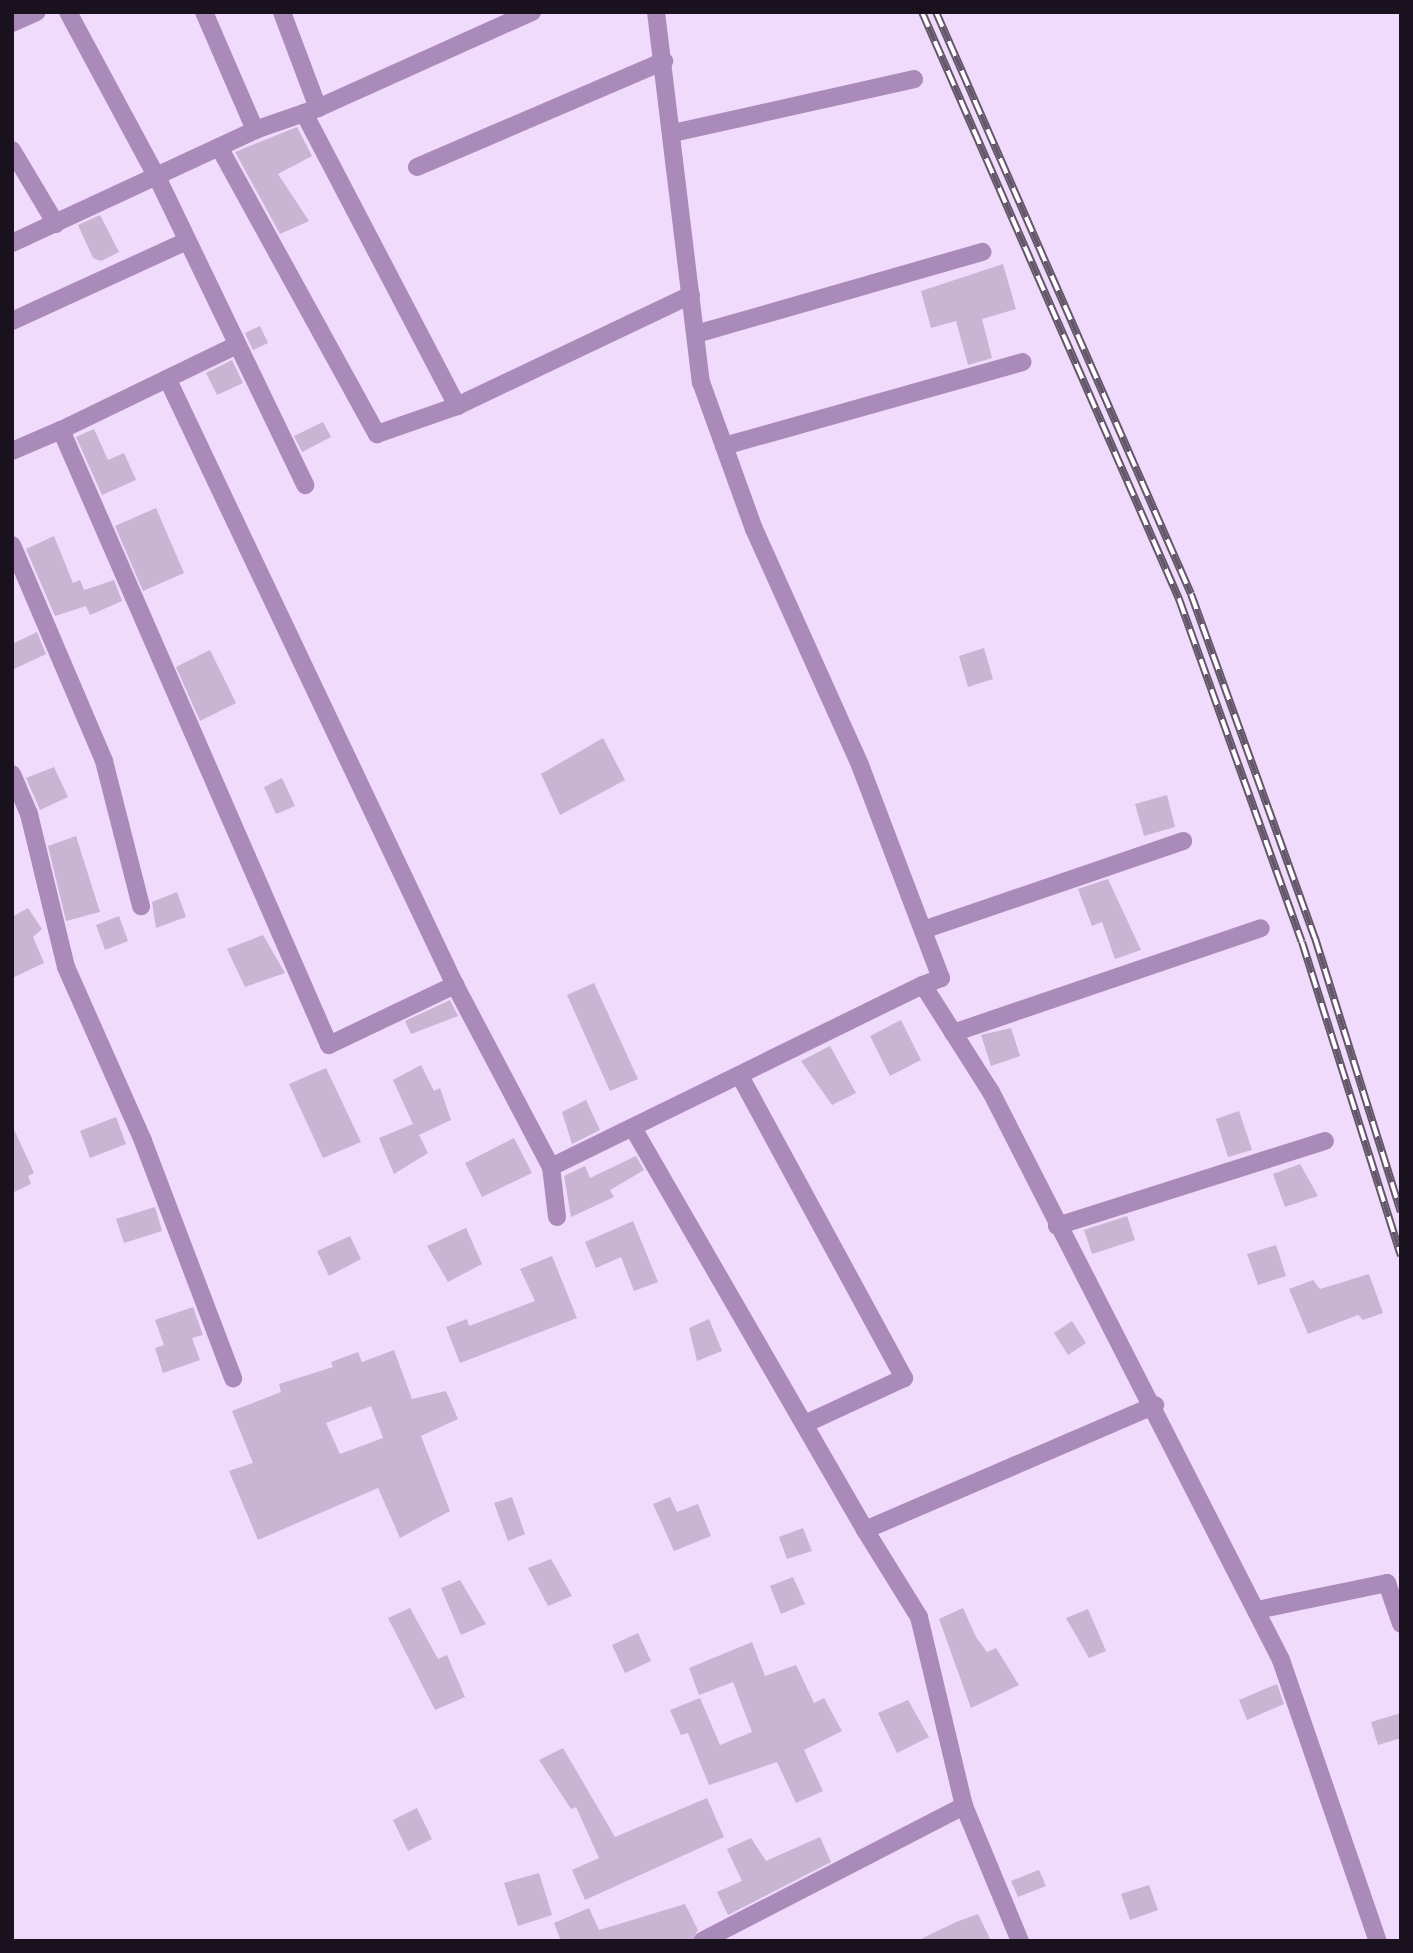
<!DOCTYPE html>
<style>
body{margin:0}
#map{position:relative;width:1413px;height:1953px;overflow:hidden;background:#f1dbfc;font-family:"Fira Sans Condensed",sans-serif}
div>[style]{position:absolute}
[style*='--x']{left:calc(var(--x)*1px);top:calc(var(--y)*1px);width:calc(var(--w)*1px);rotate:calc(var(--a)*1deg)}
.building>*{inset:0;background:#cab4d3}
.street>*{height:18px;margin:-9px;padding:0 9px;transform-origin:9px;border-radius:9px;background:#aa8ab9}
.rail>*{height:8px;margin-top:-4px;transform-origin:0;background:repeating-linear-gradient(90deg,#fff 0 16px,#64576a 0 32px);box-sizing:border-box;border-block:2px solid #64576a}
span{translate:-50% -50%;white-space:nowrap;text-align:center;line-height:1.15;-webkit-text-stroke:7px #fff;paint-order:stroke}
.frame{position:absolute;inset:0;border:14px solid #19111d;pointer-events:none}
</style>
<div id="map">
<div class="building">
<div style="clip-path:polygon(297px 127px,312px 156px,278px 174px,309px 221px,280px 234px,235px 152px)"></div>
<div style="clip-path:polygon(100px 215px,119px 252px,101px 261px,93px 258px,78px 225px)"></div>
<div style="clip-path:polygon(1003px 264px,1016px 309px,982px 319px,992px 358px,968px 365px,956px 321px,931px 328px,921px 291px)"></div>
<div style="clip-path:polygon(260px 326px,268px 343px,253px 350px,245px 333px)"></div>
<div style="clip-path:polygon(232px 360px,243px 383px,217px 395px,206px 373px)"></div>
<div style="clip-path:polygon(323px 422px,331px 437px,302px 452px,294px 436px)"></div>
<div style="clip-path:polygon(94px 429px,108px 460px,124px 453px,136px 480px,102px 495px,76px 437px)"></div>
<div style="clip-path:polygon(156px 508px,184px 573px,143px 591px,115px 526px)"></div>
<div style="clip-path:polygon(54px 536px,73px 583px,80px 580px,84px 590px,114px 580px,122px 601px,90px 615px,86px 606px,55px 616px,26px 549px)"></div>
<div style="clip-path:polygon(37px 632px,46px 654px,12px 670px,12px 644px)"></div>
<div style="clip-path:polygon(984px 648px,993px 679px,968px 687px,959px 656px)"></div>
<div style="clip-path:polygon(210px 650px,236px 703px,200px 721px,176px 667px)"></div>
<div style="clip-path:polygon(603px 738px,625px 780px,560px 815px,541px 774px)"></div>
<div style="clip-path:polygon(54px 767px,68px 797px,40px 810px,26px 778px)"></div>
<div style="clip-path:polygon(282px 778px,295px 806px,276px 814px,264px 787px)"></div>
<div style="clip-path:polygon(1167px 795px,1175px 827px,1144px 836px,1135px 804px)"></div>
<div style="clip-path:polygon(76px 836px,100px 912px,66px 921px,48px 846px)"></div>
<div style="clip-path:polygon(1108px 879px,1141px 950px,1115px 959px,1102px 922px,1092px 926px,1078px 889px)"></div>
<div style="clip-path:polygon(177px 892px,186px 917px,156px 928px,152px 902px)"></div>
<div style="clip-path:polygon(28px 908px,42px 929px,33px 937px,44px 963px,12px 978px,12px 917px)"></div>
<div style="clip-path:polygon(119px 916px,128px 941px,105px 950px,96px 925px)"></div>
<div style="clip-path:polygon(263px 935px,285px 973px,245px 987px,227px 949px)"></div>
<div style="clip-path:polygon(594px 983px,638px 1079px,610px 1091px,567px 995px)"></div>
<div style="clip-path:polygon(450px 1000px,458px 1016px,411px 1034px,405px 1021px)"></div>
<div style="clip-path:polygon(901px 1020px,921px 1060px,890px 1076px,870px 1036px)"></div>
<div style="clip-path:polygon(1011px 1028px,1020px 1056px,991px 1066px,981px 1035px)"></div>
<div style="clip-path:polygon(830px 1046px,856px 1093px,832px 1105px,801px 1061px)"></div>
<div style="clip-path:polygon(421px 1065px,434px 1091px,440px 1088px,451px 1120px,419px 1135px,428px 1153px,394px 1174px,379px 1138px,413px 1124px,393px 1080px)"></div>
<div style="clip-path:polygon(326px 1068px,361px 1142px,323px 1158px,289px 1084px)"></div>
<div style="clip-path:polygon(586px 1100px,600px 1130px,572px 1144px,562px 1112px)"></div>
<div style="clip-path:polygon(1239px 1111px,1252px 1150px,1228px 1157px,1216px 1119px)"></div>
<div style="clip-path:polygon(116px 1117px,126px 1144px,90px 1158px,80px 1131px)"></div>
<div style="clip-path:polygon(12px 1125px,34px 1173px,28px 1176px,31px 1184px,12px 1193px)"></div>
<div style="clip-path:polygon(514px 1138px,532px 1173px,482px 1197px,465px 1163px)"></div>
<div style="clip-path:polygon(636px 1156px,644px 1170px,610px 1190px,614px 1197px,571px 1217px,564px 1176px,585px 1166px,590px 1178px)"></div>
<div style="clip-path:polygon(1300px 1164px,1318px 1196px,1285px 1207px,1273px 1174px)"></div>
<div style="clip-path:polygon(155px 1207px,162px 1231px,124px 1243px,116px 1219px)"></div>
<div style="clip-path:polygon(1127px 1216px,1135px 1240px,1092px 1254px,1084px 1230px)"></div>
<div style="clip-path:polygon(633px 1221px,658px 1282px,634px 1291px,621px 1257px,596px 1268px,585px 1242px)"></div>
<div style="clip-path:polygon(466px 1228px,482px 1264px,448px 1282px,427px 1246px)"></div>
<div style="clip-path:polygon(350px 1236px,361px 1259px,329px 1276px,317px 1251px)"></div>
<div style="clip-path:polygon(1276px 1245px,1286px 1276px,1258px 1285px,1247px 1254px)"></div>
<div style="clip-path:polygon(552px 1256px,577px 1318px,460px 1363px,446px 1327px,467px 1319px,469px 1326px,535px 1301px,520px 1269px)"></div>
<div style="clip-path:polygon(1369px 1274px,1383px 1313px,1363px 1320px,1358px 1315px,1308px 1334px,1289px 1289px,1313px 1280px,1320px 1289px)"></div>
<div style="clip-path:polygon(193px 1307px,203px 1335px,192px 1338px,200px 1360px,163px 1373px,155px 1348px,164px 1345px,155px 1320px)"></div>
<div style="clip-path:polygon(709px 1319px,722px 1351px,697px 1361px,689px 1328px)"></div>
<div style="clip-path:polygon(1072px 1321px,1086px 1343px,1068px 1355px,1054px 1333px)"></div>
<div style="clip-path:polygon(evenodd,394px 1350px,412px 1399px,446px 1391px,458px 1419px,421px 1436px,450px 1511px,400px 1538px,378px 1488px,258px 1540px,229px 1471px,253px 1463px,232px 1411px,281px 1392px,279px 1384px,333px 1367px,331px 1362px,358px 1352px,362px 1362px,394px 1350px,371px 1406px,383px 1438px,340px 1454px,326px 1423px,371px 1406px)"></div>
<div style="clip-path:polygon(512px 1497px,525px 1534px,508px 1541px,494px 1503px)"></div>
<div style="clip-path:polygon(670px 1497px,677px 1512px,698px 1504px,711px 1536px,674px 1551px,653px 1504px)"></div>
<div style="clip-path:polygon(803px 1528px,812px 1551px,787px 1559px,779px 1537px)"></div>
<div style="clip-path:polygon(551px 1559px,572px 1596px,548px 1606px,528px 1568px)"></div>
<div style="clip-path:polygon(793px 1577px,805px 1604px,781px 1614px,770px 1586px)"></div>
<div style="clip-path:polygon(460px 1580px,486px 1624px,461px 1635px,441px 1588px)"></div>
<div style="clip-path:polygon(410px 1608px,438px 1659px,447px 1655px,465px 1697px,435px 1710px,388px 1618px)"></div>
<div style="clip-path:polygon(963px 1608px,976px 1637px,987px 1652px,996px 1648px,1019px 1685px,971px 1708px,939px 1619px)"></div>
<div style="clip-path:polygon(1088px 1609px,1106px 1651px,1089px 1658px,1066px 1618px)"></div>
<div style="clip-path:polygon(638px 1633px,651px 1661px,625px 1673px,612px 1645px)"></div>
<div style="clip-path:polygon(752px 1642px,765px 1676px,796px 1665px,814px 1703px,824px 1698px,842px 1731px,804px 1750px,823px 1791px,796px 1803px,777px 1762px,709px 1785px,688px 1733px,681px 1735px,670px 1710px,700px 1698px,720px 1745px,752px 1732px,733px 1682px,699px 1695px,689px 1668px)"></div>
<div style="clip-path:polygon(1277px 1684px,1284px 1704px,1247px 1720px,1239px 1700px)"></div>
<div style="clip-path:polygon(908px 1700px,929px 1737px,897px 1753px,878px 1713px)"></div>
<div style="clip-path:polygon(1401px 1713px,1401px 1738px,1378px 1745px,1371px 1722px)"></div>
<div style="clip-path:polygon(563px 1748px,615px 1837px,707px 1798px,724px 1837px,585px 1900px,572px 1870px,599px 1858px,576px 1807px,571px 1809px,539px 1760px)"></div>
<div style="clip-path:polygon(417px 1808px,432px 1839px,408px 1851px,393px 1820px)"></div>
<div style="clip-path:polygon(820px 1837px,831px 1862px,728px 1915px,717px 1892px,742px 1881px,727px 1849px,751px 1838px,766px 1861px)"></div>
<div style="clip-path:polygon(1039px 1870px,1046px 1886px,1018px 1897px,1011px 1881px)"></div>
<div style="clip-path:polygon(539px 1873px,552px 1915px,518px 1926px,504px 1883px)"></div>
<div style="clip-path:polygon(1149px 1885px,1158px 1910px,1130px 1920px,1121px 1894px)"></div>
<div style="clip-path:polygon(685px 1904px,698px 1930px,691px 1941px,561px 1941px,554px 1923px,589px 1908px,599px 1930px)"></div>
<div style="clip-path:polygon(978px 1914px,991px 1941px,917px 1941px,956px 1922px)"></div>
</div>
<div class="street">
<div style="--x:68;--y:12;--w:187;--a:61.7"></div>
<div style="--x:157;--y:177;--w:342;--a:64.3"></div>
<div style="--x:204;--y:12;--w:129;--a:66.6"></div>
<div style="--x:255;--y:130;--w:67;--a:-19.2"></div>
<div style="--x:318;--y:108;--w:103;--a:-110.6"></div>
<div style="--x:656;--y:12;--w:373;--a:83.1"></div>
<div style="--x:701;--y:382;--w:156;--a:70.2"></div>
<div style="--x:754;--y:529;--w:259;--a:65.8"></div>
<div style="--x:860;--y:765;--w:228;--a:69.2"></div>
<div style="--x:941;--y:978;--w:19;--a:159"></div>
<div style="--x:923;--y:985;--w:127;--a:57.6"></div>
<div style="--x:991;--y:1092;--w:638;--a:62.95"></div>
<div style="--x:1281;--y:1660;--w:297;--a:71"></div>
<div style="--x:12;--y:23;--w:27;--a:-24"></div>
<div style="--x:318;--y:108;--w:235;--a:-24.2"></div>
<div style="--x:304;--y:113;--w:331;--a:62.4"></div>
<div style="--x:457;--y:406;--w:259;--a:-25.4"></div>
<div style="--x:673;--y:133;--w:247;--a:-12.6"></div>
<div style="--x:219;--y:147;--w:328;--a:61.2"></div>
<div style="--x:377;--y:434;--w:85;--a:-19.3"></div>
<div style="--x:12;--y:150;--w:86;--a:59.3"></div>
<div style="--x:417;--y:167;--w:269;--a:-23.2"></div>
<div style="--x:12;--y:243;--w:268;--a:-24.9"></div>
<div style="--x:12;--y:321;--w:192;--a:-24.6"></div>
<div style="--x:696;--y:334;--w:298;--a:-16"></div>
<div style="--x:168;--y:380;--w:670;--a:64.62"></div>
<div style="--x:61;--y:430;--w:195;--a:-25.8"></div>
<div style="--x:724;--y:446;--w:310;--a:-15.7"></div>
<div style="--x:12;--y:451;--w:53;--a:-23.2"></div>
<div style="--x:61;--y:430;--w:671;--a:66.45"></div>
<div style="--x:329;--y:1045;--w:140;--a:-25.5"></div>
<div style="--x:455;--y:985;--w:206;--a:62.2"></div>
<div style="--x:12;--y:545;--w:235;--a:66.9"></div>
<div style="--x:104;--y:761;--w:150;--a:75.7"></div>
<div style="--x:12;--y:774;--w:43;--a:67"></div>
<div style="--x:29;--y:814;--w:157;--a:76.4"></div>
<div style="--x:66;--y:967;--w:190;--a:66.1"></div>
<div style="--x:143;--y:1141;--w:254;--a:69.2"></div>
<div style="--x:923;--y:930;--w:275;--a:-18.9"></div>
<div style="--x:953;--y:1033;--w:325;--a:-18.8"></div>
<div style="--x:740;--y:1076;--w:344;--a:61.5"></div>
<div style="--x:904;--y:1378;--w:109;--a:155.1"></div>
<div style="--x:633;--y:1128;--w:464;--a:60"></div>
<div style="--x:865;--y:1530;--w:316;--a:-23.3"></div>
<div style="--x:557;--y:1217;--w:50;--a:-96.8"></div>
<div style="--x:551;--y:1167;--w:414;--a:-26.1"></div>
<div style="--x:1057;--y:1226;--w:281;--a:-17.6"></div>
<div style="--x:1257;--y:1610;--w:133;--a:-11.7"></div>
<div style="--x:1387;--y:1583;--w:43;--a:71.1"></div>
<div style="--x:964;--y:1806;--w:146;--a:67.5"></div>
<div style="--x:702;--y:1941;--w:295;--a:-27.3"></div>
<div style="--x:964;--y:1806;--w:194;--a:-103.4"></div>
<div style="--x:919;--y:1617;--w:102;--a:-121.8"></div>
</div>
<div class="rail">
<div style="--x:922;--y:12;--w:641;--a:66.36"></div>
<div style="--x:1179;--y:599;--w:364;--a:70.3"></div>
<div style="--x:1302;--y:942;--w:329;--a:72.5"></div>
<div style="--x:936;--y:12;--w:635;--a:66.34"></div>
<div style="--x:1191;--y:594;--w:366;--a:70.2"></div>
<div style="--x:1315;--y:938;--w:287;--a:72.6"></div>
</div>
<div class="frame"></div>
</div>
